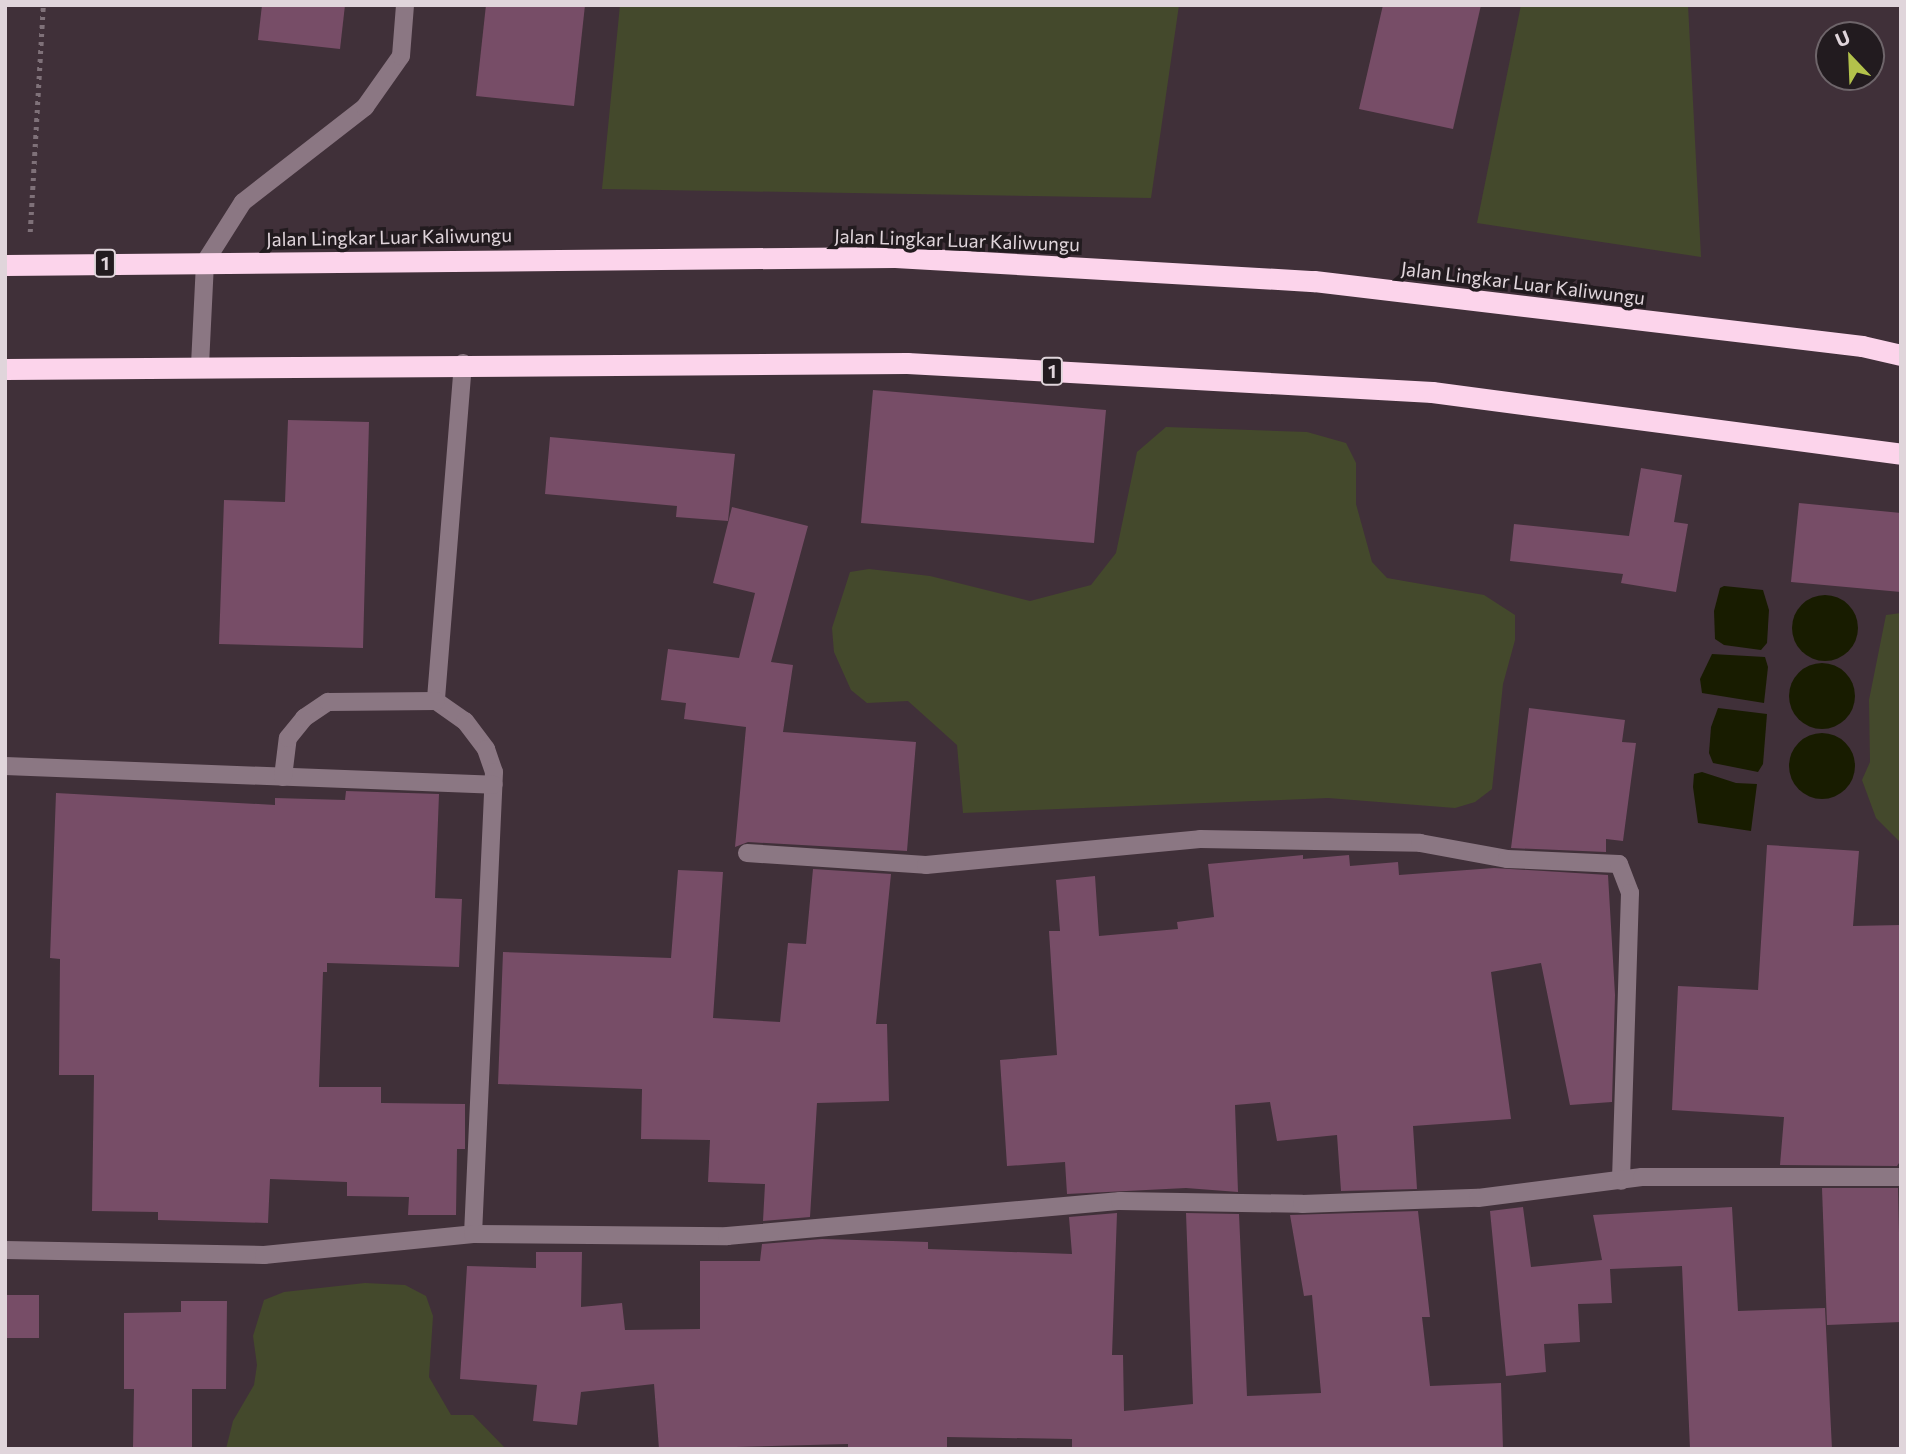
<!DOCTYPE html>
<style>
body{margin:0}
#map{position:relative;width:1906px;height:1454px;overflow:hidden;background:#403039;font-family:Commissioner,sans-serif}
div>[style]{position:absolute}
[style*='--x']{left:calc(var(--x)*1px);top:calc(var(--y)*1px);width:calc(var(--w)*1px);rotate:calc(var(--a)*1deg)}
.green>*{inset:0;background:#44492c}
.water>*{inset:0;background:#181c00}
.round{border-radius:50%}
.building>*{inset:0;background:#774d67}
.path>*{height:4.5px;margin-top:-2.25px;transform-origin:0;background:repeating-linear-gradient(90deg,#7f7179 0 3.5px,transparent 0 8.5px)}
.minor>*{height:18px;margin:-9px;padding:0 9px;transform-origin:9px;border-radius:9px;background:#8b7783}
.highway>*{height:21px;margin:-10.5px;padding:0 10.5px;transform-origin:10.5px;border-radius:10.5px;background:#fcd4eb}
span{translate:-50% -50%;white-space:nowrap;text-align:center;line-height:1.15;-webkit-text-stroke:7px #221b1f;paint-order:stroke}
.shield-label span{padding:2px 5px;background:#221b1f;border:2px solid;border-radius:5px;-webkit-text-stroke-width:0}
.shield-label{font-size:18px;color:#e0d5db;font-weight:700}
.street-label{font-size:19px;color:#e0d5db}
.frame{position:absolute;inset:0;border:7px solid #e0d5db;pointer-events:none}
.north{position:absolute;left:1815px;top:21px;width:70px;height:70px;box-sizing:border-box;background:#221b1f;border:2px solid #6e656a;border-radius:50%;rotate:337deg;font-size:19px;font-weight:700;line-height:28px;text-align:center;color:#e0d5db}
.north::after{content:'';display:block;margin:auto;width:24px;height:32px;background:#b3c24b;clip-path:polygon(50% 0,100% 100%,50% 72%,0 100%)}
</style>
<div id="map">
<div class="green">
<div style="clip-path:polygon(620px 5px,1179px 5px,1151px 198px,602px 189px)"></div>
<div style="clip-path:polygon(1521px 5px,1688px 5px,1701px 257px,1477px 223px)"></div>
<div style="clip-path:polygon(1166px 427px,1307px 432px,1346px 443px,1356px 463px,1356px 504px,1372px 562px,1387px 578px,1484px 595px,1515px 615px,1515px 640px,1503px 684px,1492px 789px,1475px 802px,1455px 808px,1328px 798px,963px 813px,957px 745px,908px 701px,867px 703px,851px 690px,834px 652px,832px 628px,850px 572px,869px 569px,930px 576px,1030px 601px,1091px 585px,1116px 553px,1137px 452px)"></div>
<div style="clip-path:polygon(1901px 613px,1901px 843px,1876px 818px,1862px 780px,1870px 762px,1869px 700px,1886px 615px)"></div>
<div style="clip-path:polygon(365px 1283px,405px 1285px,426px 1296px,433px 1316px,429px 1377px,451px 1415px,473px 1415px,506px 1449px,226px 1449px,233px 1421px,254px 1385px,257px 1365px,253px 1336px,264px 1300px,284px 1292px)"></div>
</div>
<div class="water">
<div style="clip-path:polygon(1724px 586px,1763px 590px,1769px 610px,1767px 643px,1761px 650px,1724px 645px,1715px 639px,1714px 611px,1720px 588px)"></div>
<div class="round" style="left:1792px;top:595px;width:66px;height:66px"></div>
<div style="clip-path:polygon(1712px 654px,1765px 657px,1768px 667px,1764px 703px,1702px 693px,1700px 679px)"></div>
<div class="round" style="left:1789px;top:663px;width:66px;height:66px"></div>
<div style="clip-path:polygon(1718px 708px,1767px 714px,1763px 764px,1758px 772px,1713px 763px,1709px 753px,1711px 727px)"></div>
<div class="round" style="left:1789px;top:733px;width:66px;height:66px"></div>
<div style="clip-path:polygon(1702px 772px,1736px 783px,1757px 784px,1751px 831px,1698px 823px,1693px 787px,1694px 774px)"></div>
</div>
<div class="building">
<div style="clip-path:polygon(262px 5px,345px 5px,340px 49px,258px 40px)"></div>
<div style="clip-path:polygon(486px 5px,585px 5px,574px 106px,476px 96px)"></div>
<div style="clip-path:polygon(1383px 5px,1481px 5px,1453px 129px,1359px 109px)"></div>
<div style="clip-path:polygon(873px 390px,1106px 410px,1094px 543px,861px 523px)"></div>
<div style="clip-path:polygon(288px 420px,369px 422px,363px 648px,219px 644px,224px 500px,285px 502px)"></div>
<div style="clip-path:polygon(550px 437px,735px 454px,728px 521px,676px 517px,677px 506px,545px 494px)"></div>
<div style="clip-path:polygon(1641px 468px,1682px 475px,1674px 522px,1688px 524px,1676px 592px,1621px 583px,1623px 574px,1510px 561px,1514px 524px,1629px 536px)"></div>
<div style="clip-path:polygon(1799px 503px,1901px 513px,1901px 592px,1791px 582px)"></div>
<div style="clip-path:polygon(732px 507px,808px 526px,771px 662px,793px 665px,783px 732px,916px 742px,907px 851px,748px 842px,735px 847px,746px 727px,684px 719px,686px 703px,661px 700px,668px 649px,739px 658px,755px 593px,713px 583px)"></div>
<div style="clip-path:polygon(1529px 708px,1625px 720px,1622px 742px,1636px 743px,1623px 841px,1606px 839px,1606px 852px,1511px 848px)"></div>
<div style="clip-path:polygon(346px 791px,439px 794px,435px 898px,462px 899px,459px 967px,327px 963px,327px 972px,323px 972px,319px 1087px,381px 1087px,381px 1103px,465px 1104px,465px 1149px,457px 1149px,456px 1215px,408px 1215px,409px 1197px,347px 1196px,347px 1182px,270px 1179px,268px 1223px,158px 1220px,158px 1212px,92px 1211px,94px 1075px,59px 1075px,60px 959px,50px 958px,56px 793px,275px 805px,275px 798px,345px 800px)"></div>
<div style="clip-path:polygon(1767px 845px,1859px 851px,1853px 926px,1901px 925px,1901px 1160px,1897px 1166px,1780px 1165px,1784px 1117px,1672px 1110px,1678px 986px,1758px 990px)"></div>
<div style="clip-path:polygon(1303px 855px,1303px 859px,1349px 855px,1350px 866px,1398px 862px,1399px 875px,1494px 868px,1608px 875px,1615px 995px,1612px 1102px,1570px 1105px,1541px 963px,1491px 972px,1511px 1119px,1413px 1126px,1417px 1189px,1341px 1191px,1337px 1135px,1277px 1141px,1270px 1102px,1235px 1105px,1238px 1192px,1186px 1188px,1067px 1194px,1065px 1162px,1007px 1166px,1000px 1060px,1057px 1055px,1049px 931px,1060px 931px,1056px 880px,1095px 876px,1099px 936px,1178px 929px,1177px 922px,1214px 917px,1208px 864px)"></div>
<div style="clip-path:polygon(813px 869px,891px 874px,876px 1024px,887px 1024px,889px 1101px,817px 1103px,810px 1217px,763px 1221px,765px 1184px,708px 1182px,710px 1140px,641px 1139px,642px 1089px,498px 1084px,503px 952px,671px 958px,678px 870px,723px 872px,713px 1018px,780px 1022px,788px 943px,806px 944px)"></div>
<div style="clip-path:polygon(1822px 1188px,1898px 1188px,1901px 1322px,1827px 1325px)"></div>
<div style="clip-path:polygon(1523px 1207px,1531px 1267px,1602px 1260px,1593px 1215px,1732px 1207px,1738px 1311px,1825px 1308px,1832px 1449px,1690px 1449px,1682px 1266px,1610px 1269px,1612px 1303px,1578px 1304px,1580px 1342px,1544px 1344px,1546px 1372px,1506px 1376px,1490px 1211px)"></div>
<div style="clip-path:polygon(1418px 1211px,1430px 1317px,1422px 1317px,1430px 1386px,1501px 1383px,1503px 1449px,1072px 1449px,1072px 1439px,947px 1437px,947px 1449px,848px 1449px,848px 1444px,659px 1449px,654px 1384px,581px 1392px,577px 1425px,533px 1421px,537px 1385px,460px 1379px,467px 1266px,536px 1268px,536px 1252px,582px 1252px,581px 1307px,622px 1303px,625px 1330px,700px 1329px,700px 1261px,760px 1261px,762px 1244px,822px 1239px,928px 1242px,928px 1249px,1072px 1254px,1069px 1217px,1117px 1213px,1112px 1355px,1123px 1355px,1124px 1411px,1193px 1404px,1186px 1213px,1239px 1214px,1247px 1396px,1321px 1393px,1312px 1295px,1304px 1296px,1290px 1215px)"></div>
<div style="clip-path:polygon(5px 1295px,39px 1295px,39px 1338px,5px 1338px)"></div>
<div style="clip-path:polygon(181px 1301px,227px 1301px,226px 1389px,192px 1389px,192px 1447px,133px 1447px,134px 1389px,124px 1389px,124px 1313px,181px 1312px)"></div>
</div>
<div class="path">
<div style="--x:30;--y:232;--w:227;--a:-86.7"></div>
</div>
<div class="minor">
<div style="--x:463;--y:363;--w:339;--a:94.6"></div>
<div style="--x:436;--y:701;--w:35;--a:35"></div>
<div style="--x:465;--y:721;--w:35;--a:53"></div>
<div style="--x:486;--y:749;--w:24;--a:71"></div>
<div style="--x:494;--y:772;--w:462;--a:92.6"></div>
<div style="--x:200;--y:365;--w:103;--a:-87.2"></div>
<div style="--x:205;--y:262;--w:71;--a:-57.7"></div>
<div style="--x:243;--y:202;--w:155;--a:-37.9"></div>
<div style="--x:365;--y:107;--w:62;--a:-54.8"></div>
<div style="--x:401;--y:56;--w:51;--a:-85.5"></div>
<div style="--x:5;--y:766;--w:489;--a:2.2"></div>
<div style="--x:283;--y:777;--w:39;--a:-83"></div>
<div style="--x:288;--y:738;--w:26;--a:-51"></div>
<div style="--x:304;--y:718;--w:29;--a:-34"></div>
<div style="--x:328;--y:702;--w:108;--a:-0.5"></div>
<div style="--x:747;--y:853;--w:179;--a:3.8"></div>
<div style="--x:926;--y:865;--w:275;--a:-5.4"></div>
<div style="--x:1200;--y:839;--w:220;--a:1"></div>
<div style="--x:1420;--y:843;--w:88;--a:10.4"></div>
<div style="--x:1507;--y:859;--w:112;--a:2.6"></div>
<div style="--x:1619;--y:864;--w:31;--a:69"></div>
<div style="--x:1630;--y:893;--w:288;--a:91.8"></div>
<div style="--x:5;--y:1250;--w:259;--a:1.1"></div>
<div style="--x:264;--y:1255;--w:210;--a:-5.7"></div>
<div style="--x:473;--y:1234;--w:254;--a:0.5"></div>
<div style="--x:727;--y:1236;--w:395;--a:-5.1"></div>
<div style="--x:1120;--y:1201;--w:182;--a:0.9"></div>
<div style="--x:1302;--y:1204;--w:176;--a:-2"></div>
<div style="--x:1478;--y:1198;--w:165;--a:-7.3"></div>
<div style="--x:1642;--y:1177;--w:259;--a:0"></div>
</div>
<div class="highway">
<div style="--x:5;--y:265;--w:890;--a:-0.52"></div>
<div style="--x:895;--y:257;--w:420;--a:3.3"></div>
<div style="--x:1314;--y:281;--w:552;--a:6.76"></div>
<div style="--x:1862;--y:346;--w:40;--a:13"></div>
<div style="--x:5;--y:369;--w:902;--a:-0.38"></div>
<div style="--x:907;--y:363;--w:526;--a:3.16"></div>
<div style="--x:1432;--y:392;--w:473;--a:7.5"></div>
</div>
<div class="shield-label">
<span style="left:105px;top:263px">1</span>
<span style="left:1052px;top:371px">1</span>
</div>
<div class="street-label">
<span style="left:389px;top:237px;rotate:-1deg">Jalan Lingkar Luar Kaliwungu</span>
<span style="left:957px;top:240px;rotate:2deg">Jalan Lingkar Luar Kaliwungu</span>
<span style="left:1523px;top:283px;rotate:7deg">Jalan Lingkar Luar Kaliwungu</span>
</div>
<div class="frame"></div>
<div class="north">U</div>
</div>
